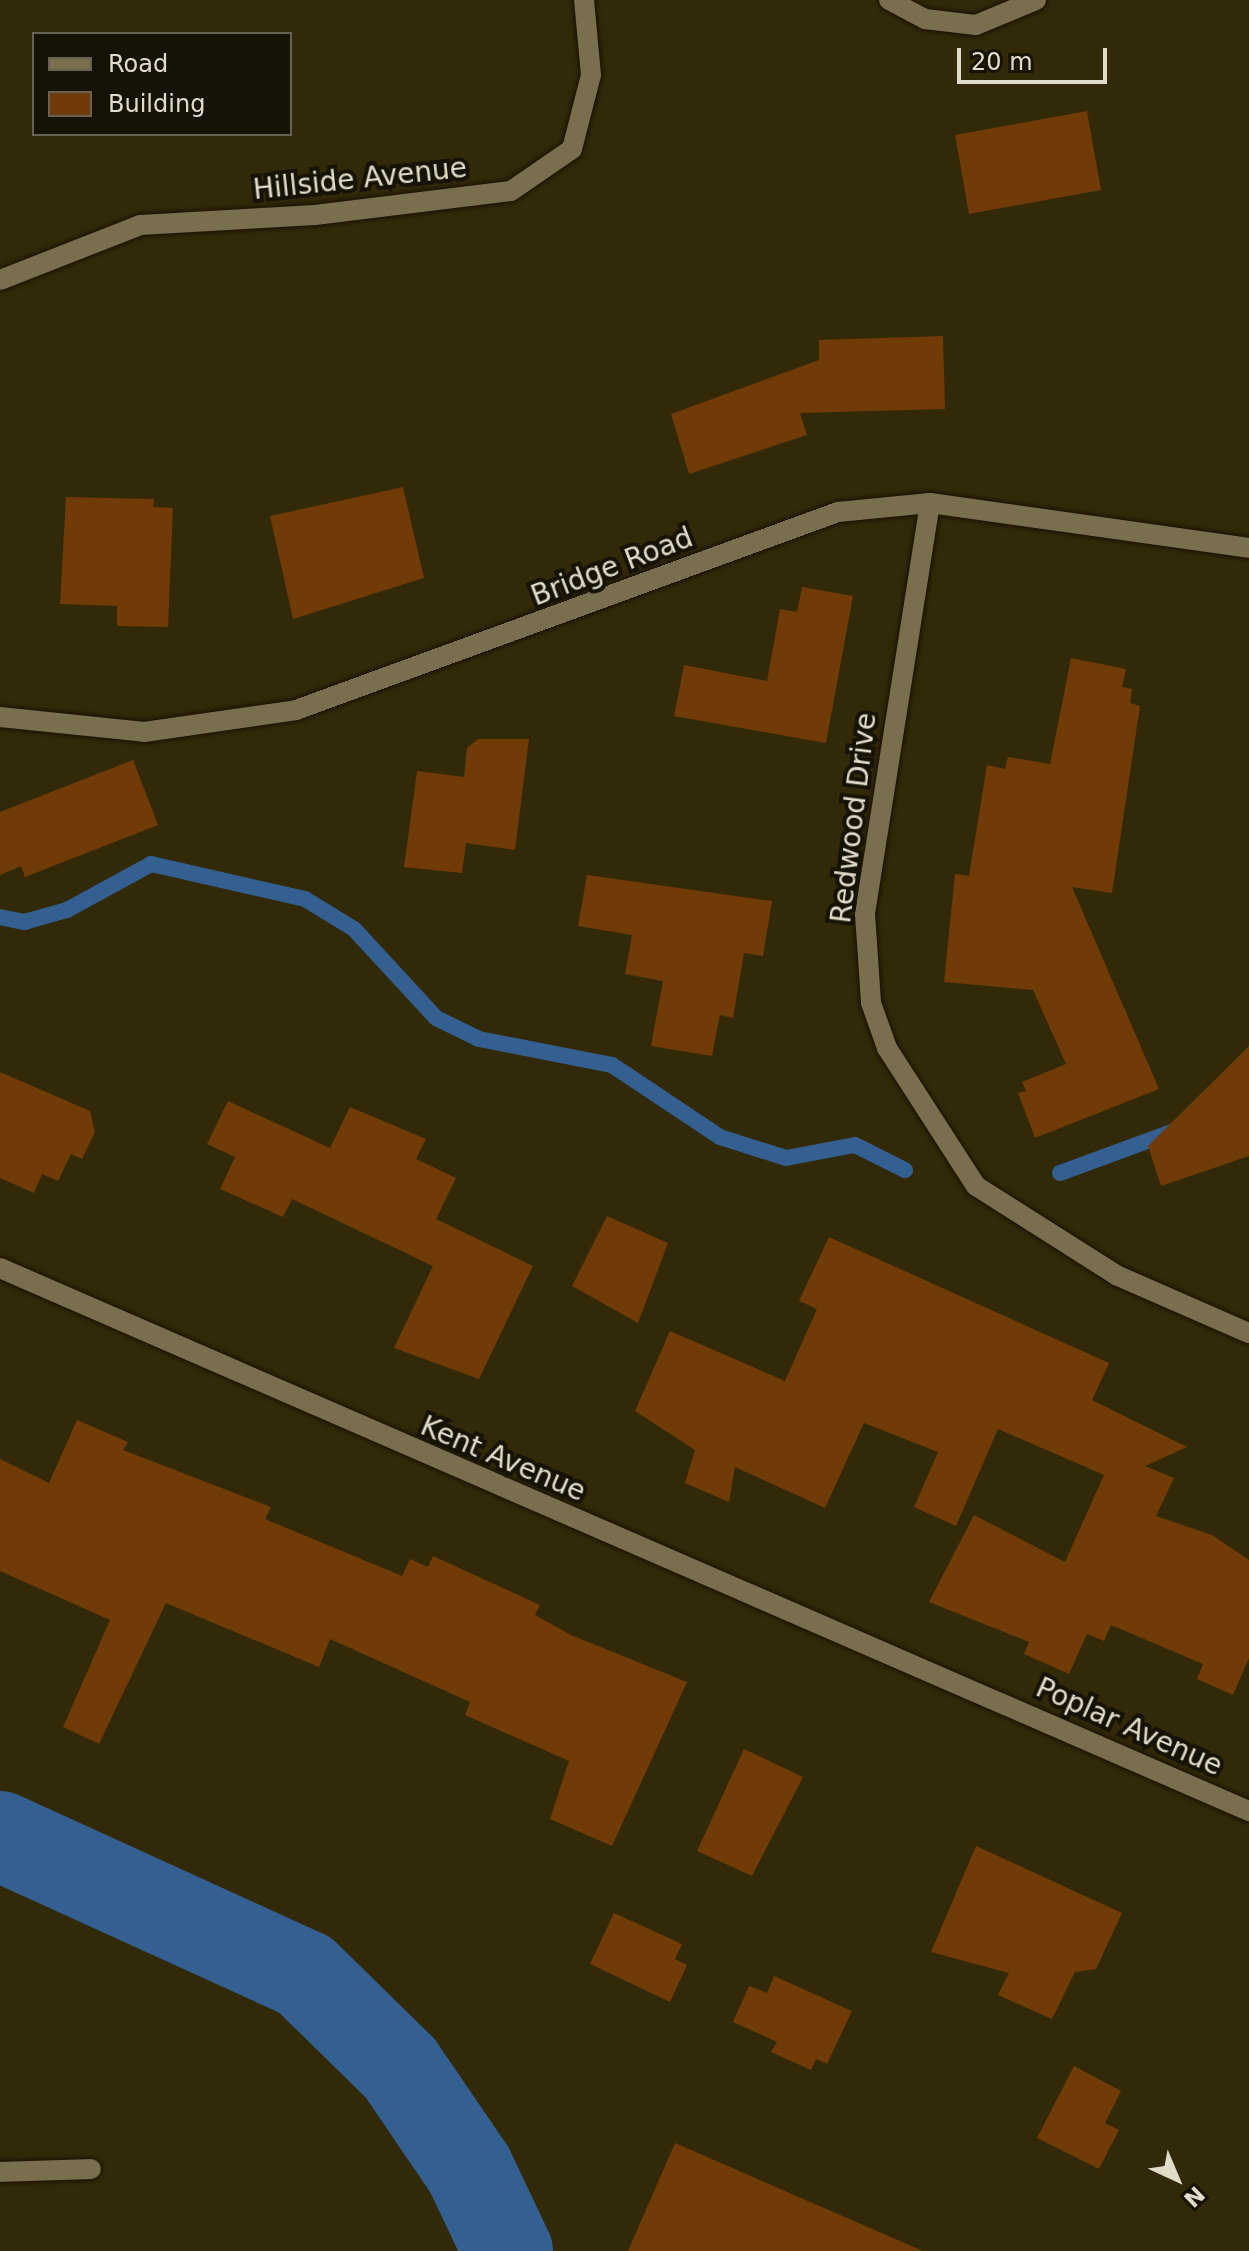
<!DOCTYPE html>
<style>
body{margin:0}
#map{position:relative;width:1249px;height:2251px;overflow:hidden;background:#322908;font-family:"DejaVu Sans",sans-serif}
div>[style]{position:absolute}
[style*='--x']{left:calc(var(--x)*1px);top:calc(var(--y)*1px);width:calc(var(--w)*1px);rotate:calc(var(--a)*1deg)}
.stream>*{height:16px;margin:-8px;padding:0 8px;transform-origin:8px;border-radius:8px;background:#335f91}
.river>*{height:90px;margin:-45px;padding:0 45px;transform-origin:45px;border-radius:45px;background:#335f91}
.building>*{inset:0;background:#703b06}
.roads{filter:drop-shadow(0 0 2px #181100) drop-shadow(0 0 2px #181100)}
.street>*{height:20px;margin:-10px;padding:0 10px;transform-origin:10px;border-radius:10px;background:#796e4d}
.secondary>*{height:20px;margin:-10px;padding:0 10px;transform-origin:10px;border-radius:10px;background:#796e4d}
span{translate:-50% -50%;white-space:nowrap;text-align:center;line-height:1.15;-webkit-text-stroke:8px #161205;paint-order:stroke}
.street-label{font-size:28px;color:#e1dbc9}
.legend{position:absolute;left:32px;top:32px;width:260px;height:104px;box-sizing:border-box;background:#161205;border:2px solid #676253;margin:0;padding:10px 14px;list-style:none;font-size:24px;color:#e1dbc9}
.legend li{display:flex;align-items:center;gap:16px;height:40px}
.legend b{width:40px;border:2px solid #676253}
.north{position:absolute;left:1137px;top:2139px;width:80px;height:80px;-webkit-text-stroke:6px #161205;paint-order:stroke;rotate:136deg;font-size:22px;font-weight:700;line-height:32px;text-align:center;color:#e1dbc9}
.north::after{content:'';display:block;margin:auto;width:28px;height:36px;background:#e1dbc9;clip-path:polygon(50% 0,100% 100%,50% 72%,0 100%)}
.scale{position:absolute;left:957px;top:48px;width:150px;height:36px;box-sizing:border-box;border:4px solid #e1dbc9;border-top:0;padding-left:10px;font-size:24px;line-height:28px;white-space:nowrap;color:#e1dbc9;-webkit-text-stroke:6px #161205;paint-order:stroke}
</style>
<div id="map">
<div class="stream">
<div style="--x:0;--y:917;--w:25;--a:12"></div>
<div style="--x:24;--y:922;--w:45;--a:-15.6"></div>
<div style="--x:67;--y:910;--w:96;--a:-28.7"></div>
<div style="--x:151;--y:864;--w:158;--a:12.8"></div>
<div style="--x:305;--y:899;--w:57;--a:31.5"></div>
<div style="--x:354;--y:929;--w:121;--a:47.3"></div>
<div style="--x:436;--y:1018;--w:48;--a:26"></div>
<div style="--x:479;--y:1039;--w:136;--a:11.1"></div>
<div style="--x:612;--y:1065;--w:130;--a:33.7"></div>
<div style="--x:720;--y:1137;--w:69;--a:17.7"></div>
<div style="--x:786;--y:1158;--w:70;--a:-10.7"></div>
<div style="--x:855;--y:1145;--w:56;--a:26.6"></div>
<div style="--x:1060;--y:1173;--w:122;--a:-20.1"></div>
</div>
<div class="river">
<div style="--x:0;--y:1836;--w:335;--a:24.5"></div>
<div style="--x:305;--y:1975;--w:133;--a:44.4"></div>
<div style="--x:400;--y:2068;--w:122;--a:55.7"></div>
<div style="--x:469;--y:2169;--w:91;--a:64.6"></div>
</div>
<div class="building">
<div style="clip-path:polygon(1087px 111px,1101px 190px,969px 214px,955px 135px)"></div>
<div style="clip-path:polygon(943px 336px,945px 409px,800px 413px,807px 435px,689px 474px,671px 414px,819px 360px,819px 340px)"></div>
<div style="clip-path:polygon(403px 487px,424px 578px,293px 619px,270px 516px)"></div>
<div style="clip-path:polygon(66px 497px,154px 499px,153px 507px,173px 508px,168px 627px,117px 626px,117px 606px,60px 604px)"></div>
<div style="clip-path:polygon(802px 587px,853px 596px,826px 743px,674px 716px,684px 665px,767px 681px,780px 609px,797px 612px)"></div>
<div style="clip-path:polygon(1071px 658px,1126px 669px,1122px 687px,1132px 689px,1130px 703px,1140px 706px,1112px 893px,1072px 887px,1159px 1089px,1035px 1138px,1018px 1093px,1026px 1091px,1022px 1082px,1066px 1064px,1033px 990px,944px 982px,955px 874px,969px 876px,987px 765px,1005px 769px,1008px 757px,1050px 764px)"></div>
<div style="clip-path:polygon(478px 739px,529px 739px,515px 850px,466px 843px,462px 873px,404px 867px,417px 771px,464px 777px,467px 748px)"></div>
<div style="clip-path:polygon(133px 760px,158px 825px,25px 877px,21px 866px,0 875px,0 812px)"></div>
<div style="clip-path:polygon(587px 875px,772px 901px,763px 956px,744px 953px,733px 1018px,720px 1015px,712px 1056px,651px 1046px,663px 981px,625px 974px,632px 935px,578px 926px)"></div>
<div style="clip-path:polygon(1249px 1046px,1249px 1156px,1161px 1186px,1148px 1146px)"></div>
<div style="clip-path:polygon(0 1072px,90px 1111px,95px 1132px,82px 1159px,71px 1154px,58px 1181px,42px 1174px,34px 1193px,0 1178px)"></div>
<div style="clip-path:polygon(228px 1101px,330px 1148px,350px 1107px,426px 1139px,416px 1159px,456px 1178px,436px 1219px,533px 1266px,479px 1379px,394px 1348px,433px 1266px,292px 1199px,283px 1217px,220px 1189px,235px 1157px,207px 1144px)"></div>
<div style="clip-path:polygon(607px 1216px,668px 1243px,638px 1323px,572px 1286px)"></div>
<div style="clip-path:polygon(829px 1237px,1109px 1363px,1092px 1400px,1187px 1447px,1145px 1466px,1174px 1478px,1156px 1516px,1212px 1535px,1249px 1560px,1249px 1658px,1233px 1695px,1197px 1679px,1203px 1664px,1111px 1625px,1104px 1641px,1087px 1634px,1069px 1674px,1024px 1654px,1029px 1642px,929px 1602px,974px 1515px,1065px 1562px,1104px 1475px,998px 1429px,956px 1526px,914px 1507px,938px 1452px,864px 1423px,825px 1508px,735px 1467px,729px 1502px,685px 1483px,695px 1450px,635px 1411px,670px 1331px,785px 1381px,817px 1309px,799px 1301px)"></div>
<div style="clip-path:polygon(77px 1420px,128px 1442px,123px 1450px,271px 1507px,265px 1519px,402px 1576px,410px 1559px,428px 1567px,433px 1556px,540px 1605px,535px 1615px,571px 1635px,687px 1682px,612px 1846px,550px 1819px,569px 1761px,465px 1715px,470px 1702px,330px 1639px,319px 1667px,166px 1603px,99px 1744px,63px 1727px,110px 1620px,0 1571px,0 1459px,49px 1483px)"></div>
<div style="clip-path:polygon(744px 1749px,803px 1777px,752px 1876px,697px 1851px)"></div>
<div style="clip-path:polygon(976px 1846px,1122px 1913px,1096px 1969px,1075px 1972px,1052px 2019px,998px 1995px,1009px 1973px,931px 1952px)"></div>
<div style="clip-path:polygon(614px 1913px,682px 1944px,675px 1959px,687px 1965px,670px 2002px,590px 1964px)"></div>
<div style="clip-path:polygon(774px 1976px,852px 2011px,827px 2064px,816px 2059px,811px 2070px,771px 2052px,777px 2042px,733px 2022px,749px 1986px,767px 1993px)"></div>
<div style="clip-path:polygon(1074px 2066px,1121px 2091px,1105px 2123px,1119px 2130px,1099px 2169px,1037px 2138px)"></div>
<div style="clip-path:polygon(675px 2143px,923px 2251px,628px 2251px)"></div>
</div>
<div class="roads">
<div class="street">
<div style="--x:889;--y:0;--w:41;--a:27.8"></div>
<div style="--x:925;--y:19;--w:51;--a:6.7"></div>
<div style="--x:976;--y:25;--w:65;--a:-22.6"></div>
<div style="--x:0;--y:280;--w:150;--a:-21.4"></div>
<div style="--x:140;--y:225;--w:175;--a:-3.3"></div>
<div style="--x:315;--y:215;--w:197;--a:-7"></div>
<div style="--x:511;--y:191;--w:74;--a:-34.5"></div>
<div style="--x:572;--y:149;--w:76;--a:-75.6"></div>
<div style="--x:591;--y:75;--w:75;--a:-95.3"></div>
<div style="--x:930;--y:503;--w:416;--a:99"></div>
<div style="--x:865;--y:914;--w:89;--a:86.1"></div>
<div style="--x:871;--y:1003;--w:48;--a:70.4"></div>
<div style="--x:887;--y:1048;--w:164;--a:57.2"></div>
<div style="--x:976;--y:1186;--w:166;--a:32.4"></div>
<div style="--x:1116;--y:1275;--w:145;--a:23.6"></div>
<div style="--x:0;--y:717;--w:145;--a:5.9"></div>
<div style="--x:144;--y:732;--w:154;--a:-8.2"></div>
<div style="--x:296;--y:710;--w:577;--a:-20.07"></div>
<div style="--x:838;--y:512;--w:92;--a:-5.6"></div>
<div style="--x:930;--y:503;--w:322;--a:8"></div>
<div style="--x:0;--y:2172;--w:91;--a:-1.9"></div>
</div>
<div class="secondary">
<div style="--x:0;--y:1268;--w:1362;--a:23.5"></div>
</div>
</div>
<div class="street-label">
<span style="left:360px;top:179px;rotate:-6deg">Hillside Avenue</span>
<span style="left:612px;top:567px;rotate:-21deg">Bridge Road</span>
<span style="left:854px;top:818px;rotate:-83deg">Redwood Drive</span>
<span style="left:503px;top:1459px;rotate:23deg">Kent Avenue</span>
<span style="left:1129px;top:1727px;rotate:24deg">Poplar Avenue</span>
</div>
<ul class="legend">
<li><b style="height:10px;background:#796e4d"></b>Road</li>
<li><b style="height:22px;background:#703b06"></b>Building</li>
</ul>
<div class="north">N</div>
<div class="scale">20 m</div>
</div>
